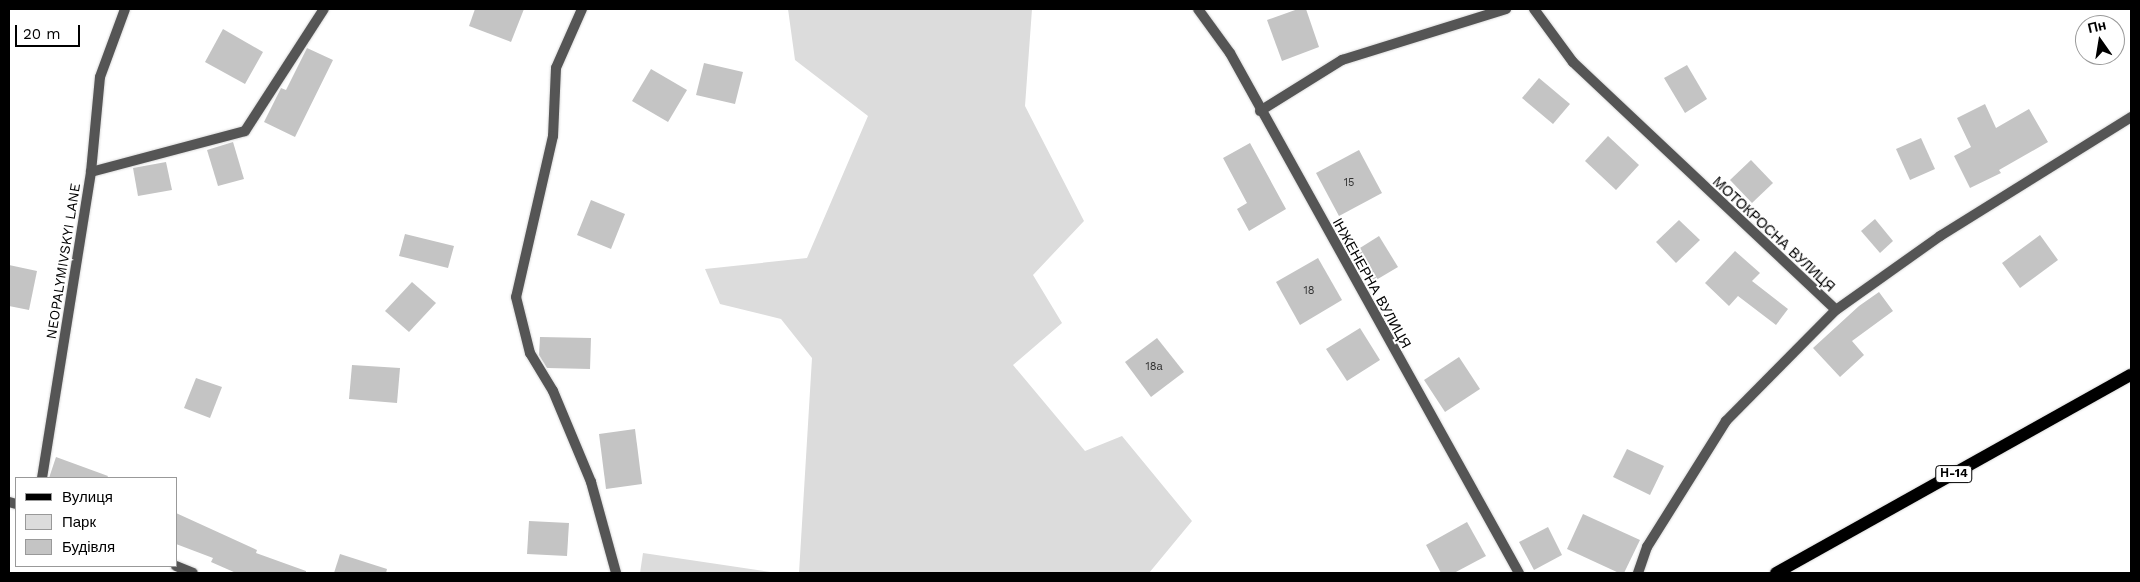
<!DOCTYPE html>
<meta charset="utf-8">
<style>
body{margin:0}
#map{position:relative;width:2140px;height:582px;overflow:hidden;background:#fff;font-family:"Work Sans",sans-serif}
div>[style]{position:absolute}
[style*='--x']{left:calc(var(--x)*1px);top:calc(var(--y)*1px);width:calc(var(--w)*1px);rotate:calc(var(--a)*1deg)}
.green>*{inset:0;background:#dcdcdc}
.building>*{inset:0;background:#c4c4c4}
.roads{filter:drop-shadow(0 0 1px #dbdbdb) drop-shadow(0 0 1px #dbdbdb)}
.service>*{height:10px;margin:-5px;padding:0 5px;transform-origin:5px;border-radius:5px;background:#555}
.minor>*{height:10px;margin:-5px;padding:0 5px;transform-origin:5px;border-radius:5px;background:#555}
.primary>*{height:12px;margin:-6px;padding:0 6px;transform-origin:6px;border-radius:6px;background:#000}
span{translate:-50% -50%;white-space:nowrap;text-align:center;line-height:1.15;-webkit-text-stroke:4px #fff;paint-order:stroke}
.number-label{font-size:11px;color:#313131}
.number-label span{-webkit-text-stroke-width:0}
.shield-label span{padding:1px 4px;background:#fff;border:1px solid;border-radius:4px;-webkit-text-stroke-width:0}
.shield-label{font-size:12px;color:#000;font-weight:700}
.street-label{font-size:14px;color:#000}
.frame{position:absolute;inset:0;border:10px solid #000;pointer-events:none}
.legend{position:absolute;left:15px;top:477px;width:162px;height:90px;box-sizing:border-box;background:#fff;border:1px solid #999;margin:0;padding:6px 9px;list-style:none;font-size:15px;color:#000}
.legend li{display:flex;align-items:center;gap:10px;height:25px}
.legend b{width:25px;border:1px solid #999}
.north{position:absolute;left:2075px;top:15px;width:50px;height:50px;box-sizing:border-box;background:#fff;border:1px solid #999;border-radius:50%;rotate:347deg;font-size:14px;font-weight:700;line-height:20px;text-align:center;color:#000}
.north::after{content:'';display:block;margin:auto;width:18px;height:22px;background:#000;clip-path:polygon(50% 0,100% 100%,50% 72%,0 100%)}
.scale{position:absolute;left:15px;top:25px;width:65px;height:22px;box-sizing:border-box;border:2px solid #000;border-top:0;padding-left:6px;font-size:15px;line-height:18px;white-space:nowrap;color:#000;-webkit-text-stroke:4px #fff;paint-order:stroke}
</style>
<div id="map">
<div class="green">
<div style="clip-path:polygon(788px 9px,1032px 9px,1025px 106px,1084px 221px,1033px 275px,1062px 323px,1013px 365px,1085px 451px,1122px 436px,1192px 521px,1149px 573px,799px 573px,812px 358px,781px 319px,720px 304px,705px 269px,807px 258px,868px 116px,795px 60px)"></div>
<div style="clip-path:polygon(643px 553px,777px 573px,640px 573px)"></div>
</div>
<div class="building">
<div style="clip-path:polygon(475px 9px,524px 9px,511px 42px,469px 26px)"></div>
<div style="clip-path:polygon(1298px 9px,1306px 9px,1319px 47px,1282px 61px,1267px 20px)"></div>
<div style="clip-path:polygon(223px 29px,263px 52px,245px 84px,205px 62px)"></div>
<div style="clip-path:polygon(307px 48px,333px 60px,295px 137px,264px 122px,281px 88px,286px 90px)"></div>
<div style="clip-path:polygon(704px 63px,743px 72px,735px 104px,696px 95px)"></div>
<div style="clip-path:polygon(1687px 65px,1707px 99px,1685px 113px,1664px 78px)"></div>
<div style="clip-path:polygon(651px 69px,687px 90px,668px 122px,632px 101px)"></div>
<div style="clip-path:polygon(1539px 78px,1570px 104px,1553px 124px,1522px 98px)"></div>
<div style="clip-path:polygon(1985px 104px,1996px 128px,2029px 109px,2048px 142px,1999px 170px,2001px 173px,1970px 188px,1954px 156px,1971px 147px,1957px 118px)"></div>
<div style="clip-path:polygon(1608px 136px,1639px 165px,1616px 190px,1585px 161px)"></div>
<div style="clip-path:polygon(1921px 138px,1935px 169px,1910px 180px,1896px 149px)"></div>
<div style="clip-path:polygon(233px 142px,244px 179px,218px 186px,207px 150px)"></div>
<div style="clip-path:polygon(1250px 143px,1286px 209px,1249px 231px,1237px 209px,1247px 203px,1223px 158px)"></div>
<div style="clip-path:polygon(1359px 150px,1382px 193px,1339px 216px,1316px 173px)"></div>
<div style="clip-path:polygon(1751px 160px,1773px 183px,1752px 203px,1730px 180px)"></div>
<div style="clip-path:polygon(166px 162px,172px 190px,138px 196px,133px 168px)"></div>
<div style="clip-path:polygon(591px 200px,625px 214px,611px 249px,577px 235px)"></div>
<div style="clip-path:polygon(1875px 219px,1893px 241px,1880px 253px,1861px 231px)"></div>
<div style="clip-path:polygon(1679px 220px,1700px 240px,1676px 263px,1656px 242px)"></div>
<div style="clip-path:polygon(405px 234px,454px 246px,448px 268px,399px 256px)"></div>
<div style="clip-path:polygon(2040px 235px,2058px 260px,2020px 288px,2002px 263px)"></div>
<div style="clip-path:polygon(1379px 236px,1398px 267px,1371px 283px,1352px 253px)"></div>
<div style="clip-path:polygon(1735px 251px,1760px 273px,1752px 281px,1788px 309px,1776px 325px,1738px 296px,1729px 306px,1705px 283px)"></div>
<div style="clip-path:polygon(1318px 258px,1342px 300px,1300px 325px,1276px 282px)"></div>
<div style="clip-path:polygon(9px 265px,37px 271px,29px 310px,9px 306px)"></div>
<div style="clip-path:polygon(412px 282px,436px 303px,409px 332px,385px 311px)"></div>
<div style="clip-path:polygon(1879px 292px,1893px 311px,1852px 341px,1864px 355px,1840px 377px,1813px 348px,1859px 306px)"></div>
<div style="clip-path:polygon(1360px 328px,1380px 360px,1347px 381px,1326px 349px)"></div>
<div style="clip-path:polygon(540px 337px,591px 338px,590px 369px,547px 368px,539px 355px)"></div>
<div style="clip-path:polygon(1157px 338px,1184px 372px,1151px 397px,1125px 362px)"></div>
<div style="clip-path:polygon(1459px 357px,1480px 389px,1445px 412px,1424px 380px)"></div>
<div style="clip-path:polygon(352px 365px,400px 368px,397px 403px,349px 399px)"></div>
<div style="clip-path:polygon(196px 378px,222px 387px,210px 418px,184px 408px)"></div>
<div style="clip-path:polygon(635px 429px,642px 484px,606px 489px,599px 434px)"></div>
<div style="clip-path:polygon(1627px 449px,1664px 466px,1650px 495px,1613px 477px)"></div>
<div style="clip-path:polygon(56px 457px,108px 476px,107px 478px,49px 478px)"></div>
<div style="clip-path:polygon(176px 513px,257px 550px,256px 553px,306px 571px,306px 573px,236px 573px,211px 562px,213px 558px,176px 544px)"></div>
<div style="clip-path:polygon(1583px 514px,1640px 540px,1624px 573px,1619px 573px,1567px 549px)"></div>
<div style="clip-path:polygon(529px 521px,569px 523px,567px 556px,527px 554px)"></div>
<div style="clip-path:polygon(1467px 522px,1486px 556px,1454px 573px,1441px 573px,1426px 545px)"></div>
<div style="clip-path:polygon(1548px 527px,1562px 555px,1534px 570px,1519px 542px)"></div>
<div style="clip-path:polygon(340px 554px,387px 569px,386px 573px,334px 573px)"></div>
</div>
<div class="roads">
<div class="service">
<div style="--x:91;--y:172;--w:95;--a:-84.6"></div>
<div style="--x:100;--y:77;--w:72;--a:-69.8"></div>
</div>
<div class="minor">
<div style="--x:582;--y:9;--w:64;--a:113.8"></div>
<div style="--x:556;--y:68;--w:68;--a:92.5"></div>
<div style="--x:553;--y:136;--w:165;--a:102.9"></div>
<div style="--x:516;--y:297;--w:58;--a:76"></div>
<div style="--x:530;--y:353;--w:44;--a:58.8"></div>
<div style="--x:553;--y:391;--w:99;--a:67.3"></div>
<div style="--x:591;--y:482;--w:94;--a:74.6"></div>
<div style="--x:1198;--y:9;--w:54;--a:54"></div>
<div style="--x:1230;--y:53;--w:595;--a:60.94"></div>
<div style="--x:1534;--y:9;--w:66;--a:53.7"></div>
<div style="--x:1573;--y:62;--w:361;--a:43.3"></div>
<div style="--x:1836;--y:310;--w:128;--a:-35.4"></div>
<div style="--x:1940;--y:236;--w:225;--a:-31.9"></div>
<div style="--x:1260;--y:111;--w:97;--a:-31.9"></div>
<div style="--x:1342;--y:60;--w:172;--a:-17.3"></div>
<div style="--x:42;--y:478;--w:310;--a:-80.9"></div>
<div style="--x:91;--y:172;--w:159;--a:-14.9"></div>
<div style="--x:245;--y:131;--w:145;--a:-57.1"></div>
<div style="--x:9;--y:502;--w:7;--a:16"></div>
<div style="--x:176;--y:566;--w:18;--a:22"></div>
<div style="--x:1638;--y:573;--w:28;--a:-71"></div>
<div style="--x:1647;--y:547;--w:149;--a:-57.9"></div>
<div style="--x:1726;--y:421;--w:156;--a:-45.3"></div>
</div>
<div class="primary">
<div style="--x:1776;--y:573;--w:406;--a:-29.2"></div>
</div>
</div>
<div class="number-label">
<span style="left:1349px;top:183px">15</span>
<span style="left:1309px;top:291px">18</span>
<span style="left:1154px;top:367px">18а</span>
</div>
<div class="shield-label">
<span style="left:1954px;top:474px">Н-14</span>
</div>
<div class="street-label">
<span style="left:1774px;top:234px;rotate:43deg">МОТОКРОСНА ВУЛИЦЯ</span>
<span style="left:63px;top:261px;rotate:-81deg">NEOPALYMIVSKYI LANE</span>
<span style="left:1372px;top:283px;rotate:61deg">ІНЖЕНЕРНА ВУЛИЦЯ</span>
</div>
<div class="frame"></div>
<ul class="legend">
<li><b style="height:6px;background:#000"></b>Вулиця</li>
<li><b style="height:14px;background:#dcdcdc"></b>Парк</li>
<li><b style="height:14px;background:#c4c4c4"></b>Будівля</li>
</ul>
<div class="north">Пн</div>
<div class="scale">20 m</div>
</div>
